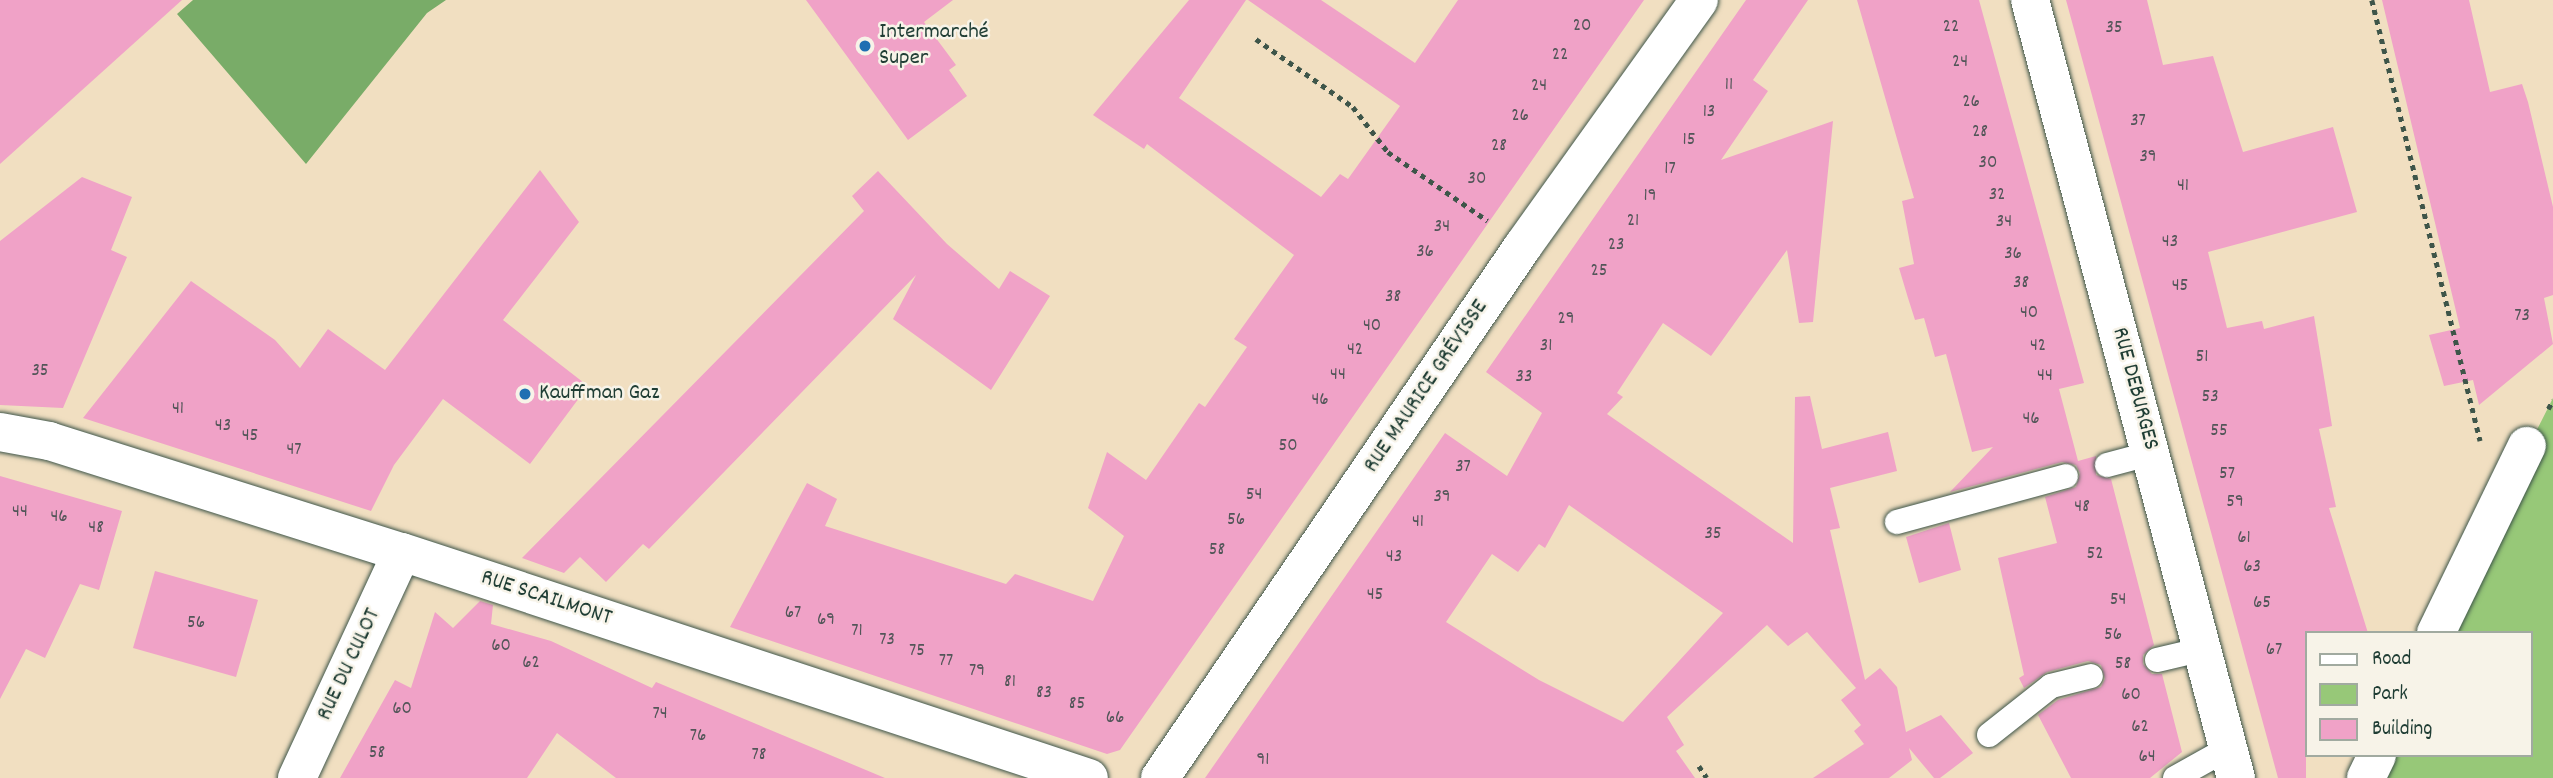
<!DOCTYPE html>
<meta charset="utf-8">
<style>
body{margin:0}
#map{position:relative;width:2553px;height:778px;overflow:hidden;background:#f1dfc1;font-family:Dekko,sans-serif}
div>[style]{position:absolute}
[style*='--x']{left:calc(var(--x)*1px);top:calc(var(--y)*1px);width:calc(var(--w)*1px);rotate:calc(var(--a)*1deg)}
.green>*{inset:0;background:#97c878}
.forest>*{inset:0;background:#79ac68}
.building>*{inset:0;background:#f0a2c7}
.path>*{height:4.5px;margin-top:-2.25px;transform-origin:0;background:repeating-linear-gradient(90deg,#3e5549 0 5px,transparent 0 10px)}
.roads{filter:drop-shadow(0 0 2px #3e5549) drop-shadow(0 0 2px #3e5549)}
.lane>*{height:24px;margin:-12px;padding:0 12px;transform-origin:12px;border-radius:12px;background:#fff}
.street>*{height:38px;margin:-19px;padding:0 19px;transform-origin:19px;border-radius:19px;background:#fff}
.dots>*{width:19px;height:19px;translate:-50% -50%;box-sizing:border-box;border:4px solid #f7f3e8;border-radius:50%}
span{translate:-50% -50%;white-space:nowrap;text-align:center;line-height:1.15;-webkit-text-stroke:5px #f7f3e8;paint-order:stroke}
.number-label{font-size:19px;color:#535659}
.number-label span{-webkit-text-stroke-width:0}
.poi-label{font-size:23px;color:#1f3d34}
.left{translate:0 -50%;text-align:left}
.street-label{font-size:23px;color:#1f3d34}
.legend{position:absolute;left:2305px;top:631px;width:228px;height:126px;box-sizing:border-box;background:#f7f3e8;border:2px solid #a1aaa0;margin:0;padding:9px 12px;list-style:none;font-size:21px;color:#1f3d34}
.legend li{display:flex;align-items:center;gap:14px;height:35px}
.legend b{width:35px;border:2px solid #a1aaa0}
</style>
<div id="map">
<div class="green">
<div style="clip-path:polygon(2553px 398px,2553px 778px,2365px 778px,2375px 755px,2530px 755px,2530px 633px,2434px 633px)"></div>
</div>
<div class="forest">
<div style="clip-path:polygon(193px 0,446px 0,427px 13px,306px 164px,177px 14px)"></div>
</div>
<div class="building">
<div style="clip-path:polygon(0 0,182px 0,0 164px)"></div>
<div style="clip-path:polygon(806px 0,953px 0,924px 22px,956px 65px,949px 70px,967px 96px,908px 140px)"></div>
<div style="clip-path:polygon(1189px 0,1246px 0,1179px 98px,1321px 197px,1340px 174px,1348px 179px,1400px 106px,1248px 0,1321px 0,1415px 63px,1458px 0,1644px 0,1120px 750px,1107px 754px,730px 627px,807px 483px,837px 499px,825px 526px,1006px 584px,1015px 574px,1093px 601px,1124px 536px,1088px 508px,1107px 452px,1146px 480px,1199px 403px,1205px 407px,1247px 347px,1234px 339px,1294px 255px,1147px 144px,1144px 149px,1093px 115px)"></div>
<div style="clip-path:polygon(evenodd,1746px 0,1808px 0,1753px 80px,1768px 91px,1721px 160px,1833px 121px,1813px 322px,1799px 323px,1787px 250px,1711px 356px,1663px 323px,1617px 393px,1623px 397px,1607px 414px,1793px 543px,1795px 397px,1810px 396px,1822px 449px,1888px 432px,1897px 471px,1830px 488px,1840px 528px,1830px 530px,1865px 680px,1880px 668px,1897px 687px,1906px 732px,1941px 715px,1973px 753px,1940px 778px,1934px 778px,1909px 748px,1912px 760px,1889px 778px,1813px 778px,1864px 744px,1854px 731px,1861px 725px,1841px 700px,1856px 688px,1807px 632px,1788px 646px,1767px 625px,1667px 717px,1684px 745px,1676px 751px,1695px 778px,1205px 778px,1445px 433px,1507px 476px,1542px 413px,1486px 372px,1746px 0,1569px 505px,1723px 613px,1623px 722px,1539px 680px,1446px 622px,1492px 554px,1518px 572px,1539px 544px,1545px 548px,1569px 505px)"></div>
<div style="clip-path:polygon(1857px 0,1979px 0,2084px 383px,2059px 389px,2078px 461px,2096px 456px,2096px 475px,2111px 479px,2154px 645px,2143px 655px,2143px 664px,2152px 674px,2162px 674px,2182px 752px,2150px 778px,2071px 778px,2038px 715px,2058px 700px,2101px 687px,2105px 679px,2101px 665px,2088px 661px,2047px 672px,2024px 688px,2019px 678px,2024px 675px,1998px 558px,2057px 543px,2045px 497px,2076px 487px,2080px 473px,2076px 465px,2062px 462px,1950px 492px,1993px 447px,1972px 452px,1946px 354px,1935px 357px,1924px 318px,1915px 320px,1908px 298px,1899px 268px,1914px 264px,1902px 201px,1914px 198px)"></div>
<div style="clip-path:polygon(2066px 0,2147px 0,2163px 65px,2213px 56px,2243px 152px,2333px 127px,2357px 212px,2208px 252px,2227px 328px,2262px 321px,2264px 329px,2314px 316px,2332px 426px,2319px 429px,2336px 507px,2329px 508px,2368px 633px,2306px 633px,2306px 778px,2278px 778px)"></div>
<div style="clip-path:polygon(2382px 0,2469px 0,2490px 92px,2522px 84px,2528px 102px,2553px 207px,2553px 295px,2544px 298px,2553px 344px,2479px 405px,2473px 380px,2444px 386px,2429px 335px,2460px 328px)"></div>
<div style="clip-path:polygon(540px 170px,579px 222px,503px 320px,588px 386px,530px 464px,443px 399px,394px 465px,371px 511px,83px 418px,191px 281px,275px 340px,300px 368px,328px 329px,385px 370px)"></div>
<div style="clip-path:polygon(878px 171px,947px 244px,999px 289px,1010px 271px,1050px 296px,991px 390px,893px 319px,916px 275px,649px 549px,643px 544px,606px 582px,580px 557px,564px 573px,522px 558px,864px 211px,852px 196px)"></div>
<div style="clip-path:polygon(82px 177px,132px 197px,111px 250px,127px 257px,63px 408px,0 405px,0 241px)"></div>
<div style="clip-path:polygon(0 476px,122px 511px,99px 590px,80px 584px,45px 658px,26px 649px,0 699px)"></div>
<div style="clip-path:polygon(1949px 523px,1961px 570px,1919px 583px,1906px 537px)"></div>
<div style="clip-path:polygon(155px 571px,258px 600px,236px 677px,133px 648px)"></div>
<div style="clip-path:polygon(480px 601px,493px 605px,491px 624px,551px 641px,652px 688px,656px 682px,885px 778px,616px 778px,557px 733px,527px 778px,340px 778px,395px 680px,411px 688px,435px 612px,453px 628px)"></div>
</div>
<div class="path">
<div style="--x:2372;--y:0;--w:454;--a:76.2"></div>
<div style="--x:1256;--y:39;--w:118;--a:35"></div>
<div style="--x:1353;--y:107;--w:57;--a:52.1"></div>
<div style="--x:1388;--y:152;--w:121;--a:34.6"></div>
<div style="--x:2548;--y:409;--w:10;--a:-61"></div>
<div style="--x:1699;--y:766;--w:14;--a:56"></div>
</div>
<div class="roads">
<div class="lane">
<div style="--x:2107;--y:465;--w:47;--a:-14.9"></div>
<div style="--x:1897;--y:522;--w:175;--a:-15.2"></div>
<div style="--x:2157;--y:660;--w:48;--a:-13.2"></div>
<div style="--x:1989;--y:735;--w:79;--a:-38.3"></div>
<div style="--x:2051;--y:686;--w:41;--a:-14"></div>
<div style="--x:2175;--y:778;--w:62;--a:-29.1"></div>
</div>
<div class="street">
<div style="--x:2030;--y:0;--w:805;--a:75.17"></div>
<div style="--x:0;--y:432;--w:50;--a:10.4"></div>
<div style="--x:49;--y:441;--w:370;--a:17.5"></div>
<div style="--x:402;--y:552;--w:723;--a:18.21"></div>
<div style="--x:2436;--y:633;--w:208;--a:-64.1"></div>
<div style="--x:297;--y:778;--w:249;--a:-65.1"></div>
<div style="--x:1160;--y:778;--w:644;--a:-55.69"></div>
<div style="--x:1523;--y:246;--w:302;--a:-54.4"></div>
<div style="--x:2366;--y:778;--w:25;--a:-64"></div>
</div>
</div>
<div class="dots">
<div style="left:865px;top:46px;background:#1f6fb2"></div>
<div style="left:525px;top:394px;background:#1f6fb2"></div>
</div>
<div class="number-label">
<span style="left:1582px;top:27px">20</span>
<span style="left:1951px;top:28px">22</span>
<span style="left:2114px;top:29px">35</span>
<span style="left:1560px;top:56px">22</span>
<span style="left:1960px;top:63px">24</span>
<span style="left:1729px;top:86px">11</span>
<span style="left:1539px;top:87px">24</span>
<span style="left:1971px;top:103px">26</span>
<span style="left:1709px;top:113px">13</span>
<span style="left:1520px;top:117px">26</span>
<span style="left:2138px;top:122px">37</span>
<span style="left:1980px;top:133px">28</span>
<span style="left:1689px;top:141px">15</span>
<span style="left:1499px;top:147px">28</span>
<span style="left:2148px;top:158px">39</span>
<span style="left:1988px;top:164px">30</span>
<span style="left:1670px;top:170px">17</span>
<span style="left:1477px;top:180px">30</span>
<span style="left:2183px;top:187px">41</span>
<span style="left:1997px;top:196px">32</span>
<span style="left:1650px;top:197px">19</span>
<span style="left:1633px;top:222px">21</span>
<span style="left:2004px;top:223px">34</span>
<span style="left:1442px;top:228px">34</span>
<span style="left:2170px;top:243px">43</span>
<span style="left:1616px;top:246px">23</span>
<span style="left:1425px;top:253px">36</span>
<span style="left:2013px;top:255px">36</span>
<span style="left:1599px;top:272px">25</span>
<span style="left:2021px;top:284px">38</span>
<span style="left:2180px;top:287px">45</span>
<span style="left:1393px;top:298px">38</span>
<span style="left:2029px;top:314px">40</span>
<span style="left:2522px;top:317px">73</span>
<span style="left:1566px;top:320px">29</span>
<span style="left:1372px;top:327px">40</span>
<span style="left:1546px;top:347px">31</span>
<span style="left:2038px;top:347px">42</span>
<span style="left:1355px;top:351px">42</span>
<span style="left:2202px;top:358px">51</span>
<span style="left:40px;top:372px">35</span>
<span style="left:1338px;top:376px">44</span>
<span style="left:2045px;top:377px">44</span>
<span style="left:1524px;top:378px">33</span>
<span style="left:2210px;top:398px">53</span>
<span style="left:1320px;top:401px">46</span>
<span style="left:178px;top:410px">41</span>
<span style="left:2031px;top:420px">46</span>
<span style="left:223px;top:427px">43</span>
<span style="left:2219px;top:432px">55</span>
<span style="left:250px;top:437px">45</span>
<span style="left:1288px;top:447px">50</span>
<span style="left:294px;top:451px">47</span>
<span style="left:1463px;top:468px">37</span>
<span style="left:2227px;top:475px">57</span>
<span style="left:1254px;top:496px">54</span>
<span style="left:1442px;top:498px">39</span>
<span style="left:2235px;top:503px">59</span>
<span style="left:2082px;top:508px">48</span>
<span style="left:20px;top:513px">44</span>
<span style="left:59px;top:518px">46</span>
<span style="left:1236px;top:521px">56</span>
<span style="left:1418px;top:523px">41</span>
<span style="left:96px;top:529px">48</span>
<span style="left:1713px;top:535px">35</span>
<span style="left:2244px;top:539px">61</span>
<span style="left:1217px;top:551px">58</span>
<span style="left:2095px;top:555px">52</span>
<span style="left:1394px;top:558px">43</span>
<span style="left:2252px;top:568px">63</span>
<span style="left:1375px;top:596px">45</span>
<span style="left:2118px;top:601px">54</span>
<span style="left:2262px;top:604px">65</span>
<span style="left:793px;top:614px">67</span>
<span style="left:826px;top:621px">69</span>
<span style="left:196px;top:624px">56</span>
<span style="left:857px;top:632px">71</span>
<span style="left:2113px;top:636px">56</span>
<span style="left:887px;top:641px">73</span>
<span style="left:501px;top:647px">60</span>
<span style="left:2274px;top:651px">67</span>
<span style="left:917px;top:652px">75</span>
<span style="left:946px;top:662px">77</span>
<span style="left:531px;top:664px">62</span>
<span style="left:2123px;top:665px">58</span>
<span style="left:977px;top:672px">79</span>
<span style="left:1010px;top:683px">81</span>
<span style="left:1044px;top:694px">83</span>
<span style="left:2131px;top:696px">60</span>
<span style="left:1077px;top:705px">85</span>
<span style="left:402px;top:710px">60</span>
<span style="left:660px;top:715px">74</span>
<span style="left:1115px;top:719px">66</span>
<span style="left:2140px;top:728px">62</span>
<span style="left:698px;top:737px">76</span>
<span style="left:377px;top:754px">58</span>
<span style="left:759px;top:756px">78</span>
<span style="left:2147px;top:758px">64</span>
<span style="left:1263px;top:761px">91</span>
</div>
<div class="poi-label">
<span class="left" style="left:879px;top:46px">Intermarché<br>Super</span>
<span class="left" style="left:539px;top:394px">Kauffman Gaz</span>
</div>
<div class="street-label">
<span style="left:1427px;top:387px;rotate:-56deg">RUE MAURICE GRÉVISSE</span>
<span style="left:2134px;top:389px;rotate:75deg">RUE DEBURGES</span>
<span style="left:546px;top:599px;rotate:18deg">RUE SCAILMONT</span>
<span style="left:350px;top:665px;rotate:-65deg">RUE DU CULOT</span>
</div>
<ul class="legend">
<li><b style="height:9px;background:#fff"></b>Road</li>
<li><b style="height:19px;background:#97c878"></b>Park</li>
<li><b style="height:19px;background:#f0a2c7"></b>Building</li>
</ul>
</div>
